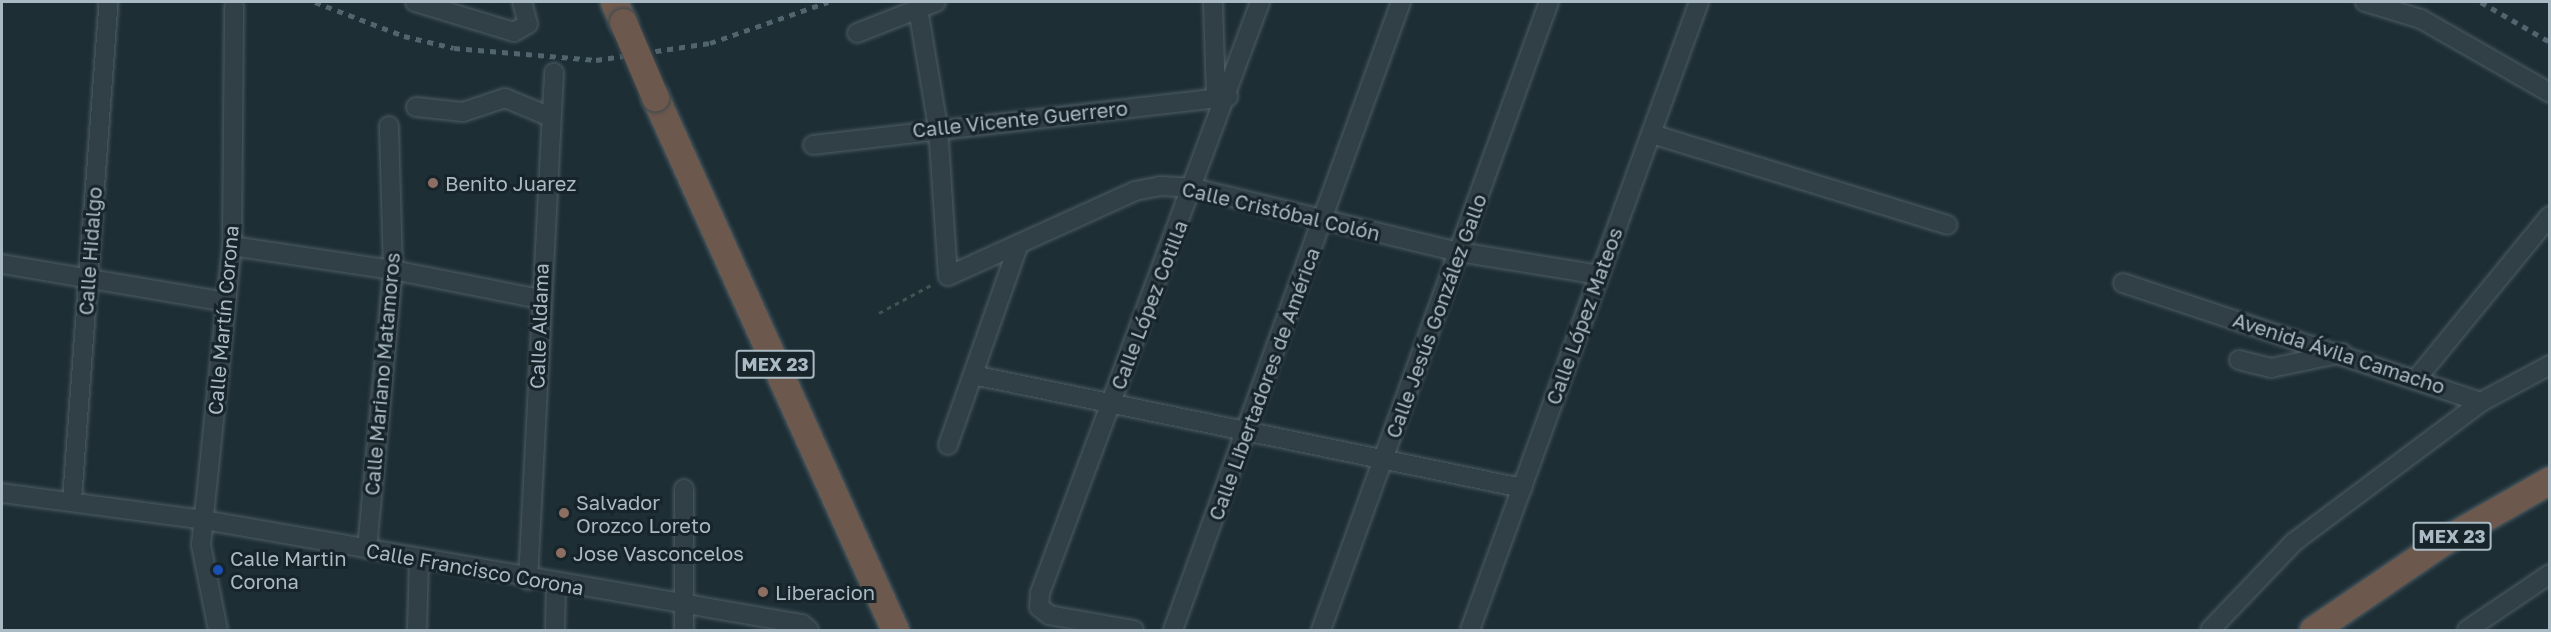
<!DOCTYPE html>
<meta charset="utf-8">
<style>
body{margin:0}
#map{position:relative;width:2551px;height:632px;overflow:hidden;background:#1d2e35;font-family:"Golos Text",sans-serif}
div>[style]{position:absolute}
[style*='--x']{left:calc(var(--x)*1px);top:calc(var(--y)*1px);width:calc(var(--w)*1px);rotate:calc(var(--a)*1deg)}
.path>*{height:3px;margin-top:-1.5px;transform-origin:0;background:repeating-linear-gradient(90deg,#3f5552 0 4.5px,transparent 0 9px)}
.roads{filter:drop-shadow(0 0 2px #4e5d64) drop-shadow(0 0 2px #4e5d64)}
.minor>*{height:18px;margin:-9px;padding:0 9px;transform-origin:9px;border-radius:9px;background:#313f46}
.highway>*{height:27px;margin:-13.5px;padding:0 13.5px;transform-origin:13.5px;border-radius:13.5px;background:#6d584d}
.rail>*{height:4.5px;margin-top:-2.25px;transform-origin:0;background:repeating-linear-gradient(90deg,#52646e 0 6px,transparent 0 12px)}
.bridges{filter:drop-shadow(0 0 2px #3c4a50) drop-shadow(0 0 2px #3c4a50)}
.highway-bridge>*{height:27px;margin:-13.5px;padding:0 13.5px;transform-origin:13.5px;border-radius:13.5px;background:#6d584d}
.dots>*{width:16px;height:16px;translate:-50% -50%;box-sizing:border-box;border:3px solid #17242a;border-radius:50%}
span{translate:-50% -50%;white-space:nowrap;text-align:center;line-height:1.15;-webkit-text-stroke:6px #17242a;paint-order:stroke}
.shield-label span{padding:2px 4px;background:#17242a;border:2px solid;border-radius:4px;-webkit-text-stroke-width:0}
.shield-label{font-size:18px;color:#aabac4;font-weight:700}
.street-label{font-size:20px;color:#aabac4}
.poi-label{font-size:20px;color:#aabac4}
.left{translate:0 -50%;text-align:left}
.frame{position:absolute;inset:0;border:3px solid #aabac4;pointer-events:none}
</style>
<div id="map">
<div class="path">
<div style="--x:879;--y:313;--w:61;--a:-28.2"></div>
</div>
<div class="roads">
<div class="minor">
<div style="--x:415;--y:2;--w:103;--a:16.9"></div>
<div style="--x:514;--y:32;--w:16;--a:-30"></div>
<div style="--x:528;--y:24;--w:23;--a:-105"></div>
<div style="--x:1213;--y:2;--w:96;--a:88.2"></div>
<div style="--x:2365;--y:2;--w:59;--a:16.9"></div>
<div style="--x:2421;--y:19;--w:149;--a:29.8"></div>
<div style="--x:918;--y:9;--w:120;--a:80.4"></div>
<div style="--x:938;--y:127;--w:149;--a:86.2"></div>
<div style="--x:948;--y:276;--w:205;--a:-24.4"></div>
<div style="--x:1135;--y:191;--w:25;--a:-11"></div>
<div style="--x:1160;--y:186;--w:34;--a:3"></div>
<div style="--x:1194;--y:188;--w:273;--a:13.6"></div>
<div style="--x:1459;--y:252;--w:142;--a:9.3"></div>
<div style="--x:857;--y:33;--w:85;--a:-21.4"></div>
<div style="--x:416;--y:107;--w:47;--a:6.1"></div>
<div style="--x:463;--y:112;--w:44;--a:-18.4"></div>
<div style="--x:505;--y:98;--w:47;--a:22.7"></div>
<div style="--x:1652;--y:134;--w:309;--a:17.1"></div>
<div style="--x:813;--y:145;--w:418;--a:-6.6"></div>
<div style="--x:232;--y:246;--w:163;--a:8.5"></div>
<div style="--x:393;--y:270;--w:150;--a:11.2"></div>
<div style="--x:2;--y:264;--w:227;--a:9.6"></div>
<div style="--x:2123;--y:283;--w:377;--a:18.4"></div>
<div style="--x:2481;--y:402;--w:78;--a:-28.2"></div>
<div style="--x:2239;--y:360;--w:33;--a:14"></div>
<div style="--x:2271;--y:368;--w:73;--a:-11.9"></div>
<div style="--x:973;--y:375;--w:561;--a:11.63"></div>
<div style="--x:2418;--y:377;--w:208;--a:-50.7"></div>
<div style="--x:948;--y:445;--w:211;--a:-70.6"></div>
<div style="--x:684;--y:489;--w:141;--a:90"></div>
<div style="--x:2;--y:493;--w:204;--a:7.6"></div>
<div style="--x:204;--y:520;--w:607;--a:9.87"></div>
<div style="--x:802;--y:624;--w:9;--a:41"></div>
<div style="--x:72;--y:500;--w:499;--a:-85.8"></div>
<div style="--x:367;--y:549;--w:280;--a:-84.7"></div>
<div style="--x:393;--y:270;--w:144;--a:-91.6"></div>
<div style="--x:528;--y:580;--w:508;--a:-87.06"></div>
<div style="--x:218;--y:630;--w:87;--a:-101.3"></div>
<div style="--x:201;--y:545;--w:301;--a:-84.1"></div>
<div style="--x:232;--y:246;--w:239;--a:-89.5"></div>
<div style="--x:417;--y:630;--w:71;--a:-88.4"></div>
<div style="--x:555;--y:630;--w:45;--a:-88.7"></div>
<div style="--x:1134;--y:630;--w:86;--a:-170"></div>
<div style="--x:1049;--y:615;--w:13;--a:-141"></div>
<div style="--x:1039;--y:607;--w:14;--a:-86"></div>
<div style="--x:1040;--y:593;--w:631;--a:-69.58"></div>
<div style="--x:1173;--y:630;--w:668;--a:-70.05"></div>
<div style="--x:1321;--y:630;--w:668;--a:-70.05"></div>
<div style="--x:1470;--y:630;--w:668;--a:-69.97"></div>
<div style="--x:2210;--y:630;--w:122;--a:-46.3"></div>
<div style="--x:2294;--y:542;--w:234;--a:-36.8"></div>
<div style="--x:2467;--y:630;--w:100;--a:-34"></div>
</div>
<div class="highway">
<div style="--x:614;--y:2;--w:22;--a:66"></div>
<div style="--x:655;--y:97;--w:585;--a:65.76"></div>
<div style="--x:2313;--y:630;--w:160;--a:-34.3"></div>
<div style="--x:2445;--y:540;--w:121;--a:-29.7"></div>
</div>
</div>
<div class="rail">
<div style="--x:315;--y:2;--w:95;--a:20.9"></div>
<div style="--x:404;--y:36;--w:51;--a:13.5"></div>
<div style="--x:454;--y:48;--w:143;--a:4.8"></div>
<div style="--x:596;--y:60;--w:115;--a:-8.5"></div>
<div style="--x:710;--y:43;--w:125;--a:-19.2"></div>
<div style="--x:2481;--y:2;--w:80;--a:30.1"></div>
</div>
<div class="bridges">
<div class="highway-bridge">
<div style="--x:623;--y:22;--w:82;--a:66.9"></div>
</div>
</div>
<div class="dots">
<div style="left:433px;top:183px;background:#8d6e63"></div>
<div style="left:564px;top:513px;background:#8d6e63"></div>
<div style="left:561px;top:553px;background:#8d6e63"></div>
<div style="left:218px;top:570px;background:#1a4fb4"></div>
<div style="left:763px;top:592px;background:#8d6e63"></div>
</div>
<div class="shield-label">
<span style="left:775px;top:364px">MEX 23</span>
<span style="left:2452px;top:536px">MEX 23</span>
</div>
<div class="street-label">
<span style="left:1020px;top:119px;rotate:-6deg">Calle Vicente Guerrero</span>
<span style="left:1281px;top:211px;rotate:13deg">Calle Cristóbal Colón</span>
<span style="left:90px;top:251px;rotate:-86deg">Calle Hidalgo</span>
<span style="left:1149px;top:305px;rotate:-69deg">Calle López Cotilla</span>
<span style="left:1436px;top:316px;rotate:-70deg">Calle Jesús González Gallo</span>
<span style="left:1584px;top:316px;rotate:-70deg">Calle López Mateos</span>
<span style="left:223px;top:320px;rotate:-85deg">Calle Martín Corona</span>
<span style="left:539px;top:326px;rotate:-88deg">Calle Aldama</span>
<span style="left:2339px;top:353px;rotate:18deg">Avenida Ávila Camacho</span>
<span style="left:382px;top:374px;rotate:-85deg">Calle Mariano Matamoros</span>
<span style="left:1264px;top:384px;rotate:-70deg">Calle Libertadores de América</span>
<span style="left:475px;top:569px;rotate:10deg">Calle Francisco Corona</span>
</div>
<div class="poi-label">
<span class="left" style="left:445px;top:183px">Benito Juarez</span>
<span class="left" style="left:576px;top:514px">Salvador<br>Orozco Loreto</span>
<span class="left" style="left:573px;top:553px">Jose Vasconcelos</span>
<span class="left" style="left:230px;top:570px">Calle Martin<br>Corona</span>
<span class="left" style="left:775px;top:592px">Liberacion</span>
</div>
<div class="frame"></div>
</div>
